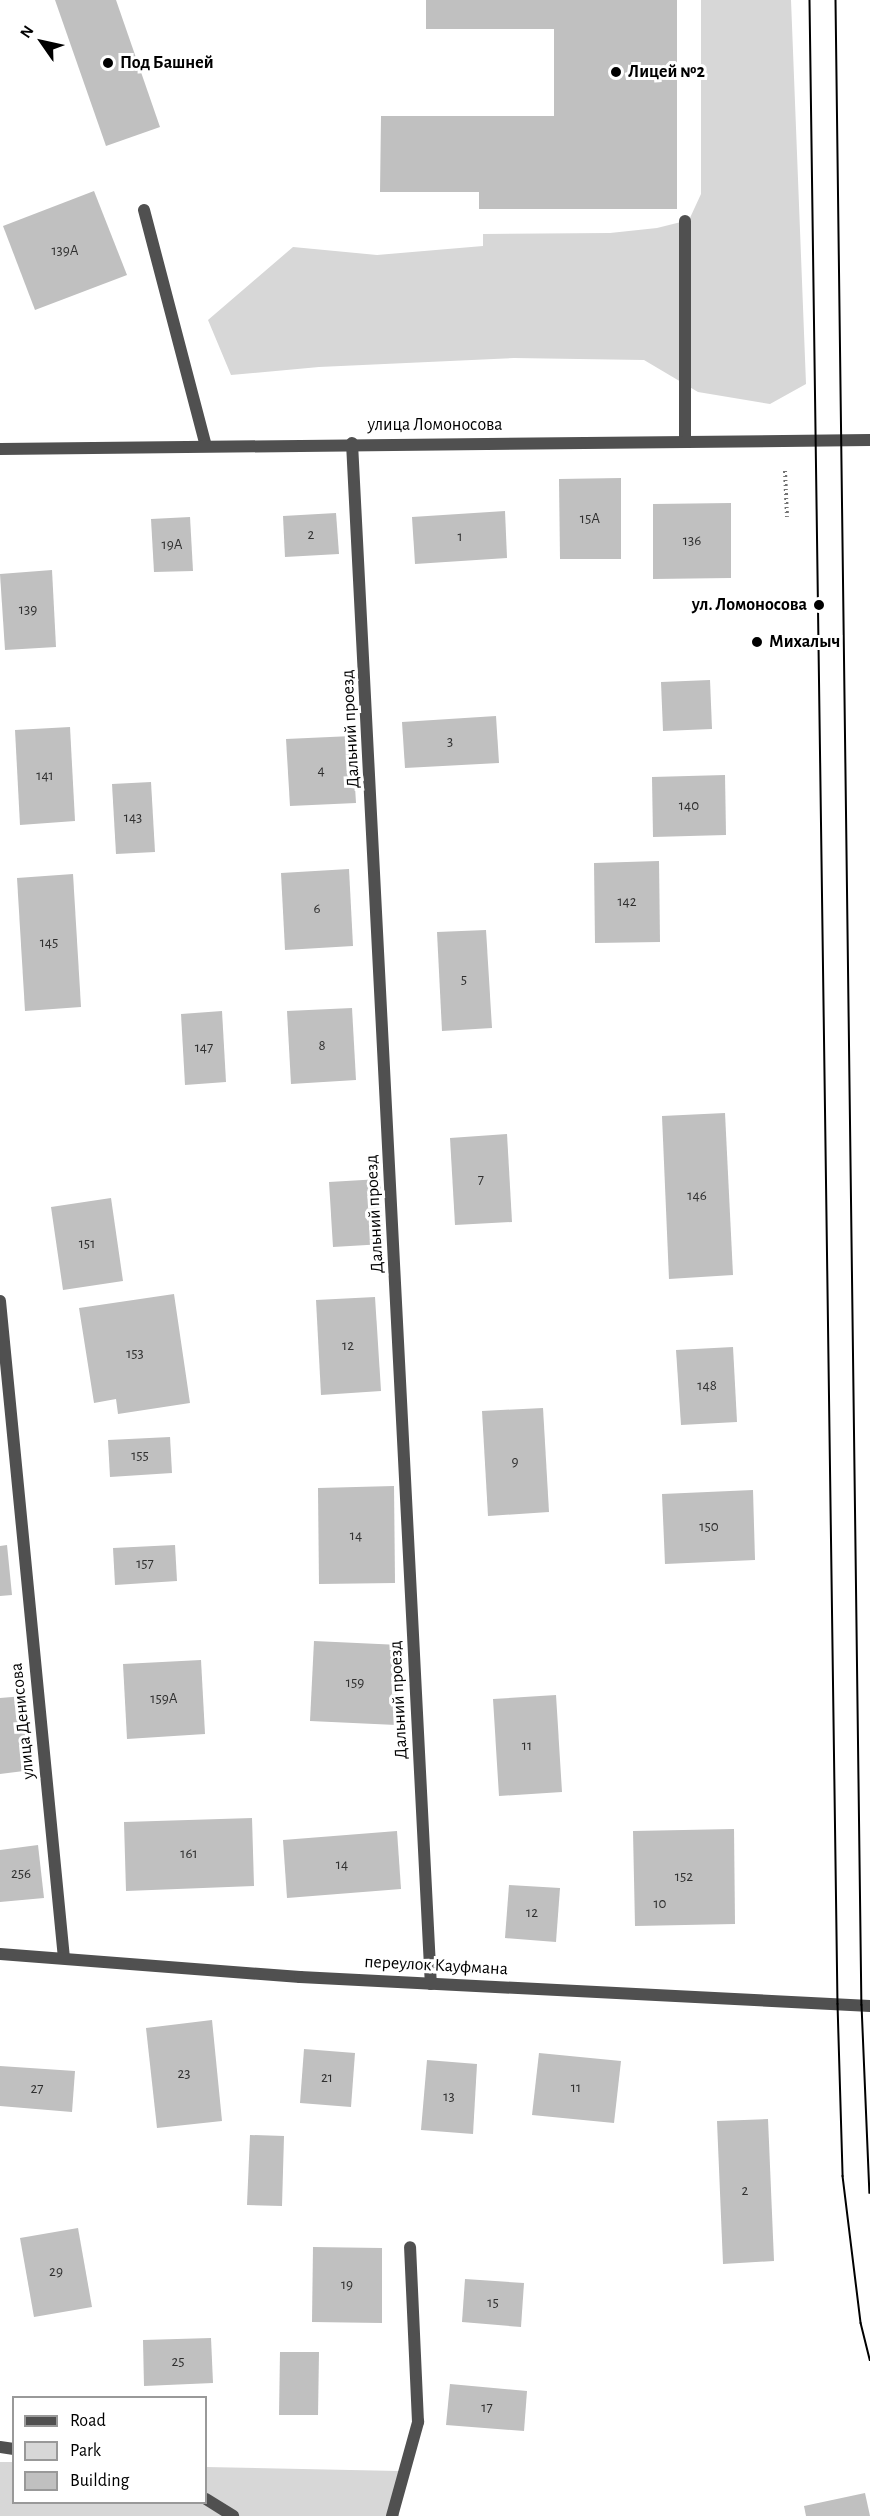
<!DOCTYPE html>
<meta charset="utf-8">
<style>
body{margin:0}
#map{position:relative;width:870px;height:2516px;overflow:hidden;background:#fff;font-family:"Alegreya Sans",sans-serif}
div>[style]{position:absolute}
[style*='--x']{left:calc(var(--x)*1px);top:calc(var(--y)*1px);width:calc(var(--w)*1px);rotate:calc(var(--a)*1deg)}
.green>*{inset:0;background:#d7d7d7}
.building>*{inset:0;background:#c0c0c0}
.path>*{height:4px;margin-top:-2px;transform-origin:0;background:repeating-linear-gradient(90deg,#727272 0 1.5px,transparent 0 4.5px)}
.service>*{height:12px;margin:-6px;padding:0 6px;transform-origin:6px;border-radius:6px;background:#505050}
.minor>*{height:12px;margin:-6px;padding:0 6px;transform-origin:6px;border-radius:6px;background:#505050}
.tertiary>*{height:12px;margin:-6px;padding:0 6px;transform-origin:6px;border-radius:6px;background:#505050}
.tram>*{height:1.5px;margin:-0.75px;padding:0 0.75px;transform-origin:0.75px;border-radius:0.75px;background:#000}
.dots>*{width:16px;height:16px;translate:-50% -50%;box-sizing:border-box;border:3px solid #fff;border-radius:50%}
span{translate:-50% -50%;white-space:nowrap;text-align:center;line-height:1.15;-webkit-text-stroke:6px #fff;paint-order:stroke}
.number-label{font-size:15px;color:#303030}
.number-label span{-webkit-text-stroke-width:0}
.poi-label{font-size:18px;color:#000;font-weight:700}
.left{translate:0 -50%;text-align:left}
.right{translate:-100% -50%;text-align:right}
.street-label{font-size:18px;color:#000}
.legend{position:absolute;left:12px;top:2396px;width:195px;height:108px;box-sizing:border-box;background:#fff;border:2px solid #999;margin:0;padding:8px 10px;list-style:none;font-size:18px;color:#000}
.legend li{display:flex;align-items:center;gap:12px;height:30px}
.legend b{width:30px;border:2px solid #999}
.north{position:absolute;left:12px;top:12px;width:60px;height:60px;-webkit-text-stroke:4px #fff;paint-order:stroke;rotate:304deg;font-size:16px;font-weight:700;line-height:24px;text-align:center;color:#000}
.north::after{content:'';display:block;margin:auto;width:21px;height:27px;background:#000;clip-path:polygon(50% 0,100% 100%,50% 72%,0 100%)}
</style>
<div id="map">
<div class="green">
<div style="clip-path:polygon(701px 0,791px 0,806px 384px,770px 404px,698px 392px,644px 360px,514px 358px,319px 367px,231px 375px,208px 320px,293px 247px,377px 255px,483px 246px,483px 234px,610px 233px,657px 228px,689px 220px,701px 194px)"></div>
<div style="clip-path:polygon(0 2462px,13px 2462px,14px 2502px,206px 2502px,206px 2467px,399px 2471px,399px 2516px,0 2516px)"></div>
</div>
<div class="building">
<div style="clip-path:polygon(55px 0,116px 0,160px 127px,106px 146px)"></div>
<div style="clip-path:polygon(426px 0,677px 0,677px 209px,479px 209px,479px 192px,380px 192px,381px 116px,554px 116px,554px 29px,426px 29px)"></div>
<div style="clip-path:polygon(94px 191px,127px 275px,35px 310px,3px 226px)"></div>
<div style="clip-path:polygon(621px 478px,621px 559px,560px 559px,559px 479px)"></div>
<div style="clip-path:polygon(731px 503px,731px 578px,653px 579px,653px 504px)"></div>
<div style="clip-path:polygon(505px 511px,507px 558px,415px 564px,412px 517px)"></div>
<div style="clip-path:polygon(336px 513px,339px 554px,285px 557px,283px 516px)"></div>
<div style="clip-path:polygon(190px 517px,193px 571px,154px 572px,151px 519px)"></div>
<div style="clip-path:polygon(52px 570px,56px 647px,5px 650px,0 574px)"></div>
<div style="clip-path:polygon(710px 680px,712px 729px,663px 731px,661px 682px)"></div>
<div style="clip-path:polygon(496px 716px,499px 763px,405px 768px,402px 722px)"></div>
<div style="clip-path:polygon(70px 727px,75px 821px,20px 825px,15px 730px)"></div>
<div style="clip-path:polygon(352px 736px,356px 803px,290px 806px,286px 739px)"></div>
<div style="clip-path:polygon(725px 775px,726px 835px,653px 837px,652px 777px)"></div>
<div style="clip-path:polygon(151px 782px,155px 852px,116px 854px,112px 784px)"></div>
<div style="clip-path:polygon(659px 861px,660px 942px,595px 943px,594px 863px)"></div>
<div style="clip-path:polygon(349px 869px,353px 946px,285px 950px,281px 873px)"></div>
<div style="clip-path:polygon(73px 874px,81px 1007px,25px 1011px,17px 878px)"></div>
<div style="clip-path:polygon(486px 930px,492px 1028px,442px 1031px,437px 932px)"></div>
<div style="clip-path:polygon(352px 1008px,356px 1080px,291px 1084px,287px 1011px)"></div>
<div style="clip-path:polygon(222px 1011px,226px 1082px,185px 1085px,181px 1014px)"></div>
<div style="clip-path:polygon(725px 1113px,733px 1275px,669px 1279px,662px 1116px)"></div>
<div style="clip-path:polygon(507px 1134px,512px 1222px,455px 1225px,450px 1138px)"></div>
<div style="clip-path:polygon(380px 1179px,384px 1244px,333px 1247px,329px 1182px)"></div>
<div style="clip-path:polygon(111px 1198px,123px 1281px,63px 1290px,51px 1207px)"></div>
<div style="clip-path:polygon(174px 1294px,190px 1403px,118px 1414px,116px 1399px,94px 1403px,79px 1308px)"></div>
<div style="clip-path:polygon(375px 1297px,381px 1391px,321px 1395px,316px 1300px)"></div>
<div style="clip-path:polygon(733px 1347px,737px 1422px,681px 1425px,676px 1350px)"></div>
<div style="clip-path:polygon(543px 1408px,549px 1512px,488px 1516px,482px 1411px)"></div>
<div style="clip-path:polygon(170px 1437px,172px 1473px,110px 1477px,108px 1440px)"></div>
<div style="clip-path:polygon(394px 1486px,395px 1583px,319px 1584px,318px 1488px)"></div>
<div style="clip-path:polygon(753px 1490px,755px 1560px,665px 1564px,662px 1494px)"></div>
<div style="clip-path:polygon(7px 1545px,12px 1595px,0 1596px,0 1546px)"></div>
<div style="clip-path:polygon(175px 1545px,177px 1581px,115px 1585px,113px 1548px)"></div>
<div style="clip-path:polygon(314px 1641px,400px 1645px,396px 1725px,310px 1721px)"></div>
<div style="clip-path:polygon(201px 1660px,205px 1734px,127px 1739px,123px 1664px)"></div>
<div style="clip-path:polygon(556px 1695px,562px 1792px,499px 1796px,493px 1699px)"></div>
<div style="clip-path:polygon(24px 1696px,32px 1770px,0 1774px,0 1698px)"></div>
<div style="clip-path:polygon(252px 1818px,254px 1886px,126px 1891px,124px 1822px)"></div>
<div style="clip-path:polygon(734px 1829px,735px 1924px,635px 1926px,633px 1831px)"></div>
<div style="clip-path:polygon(397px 1831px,401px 1889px,287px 1898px,283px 1840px)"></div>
<div style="clip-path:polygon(38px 1845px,44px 1898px,0 1902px,0 1850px)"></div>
<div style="clip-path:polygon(509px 1885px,560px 1888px,556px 1942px,505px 1938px)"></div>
<div style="clip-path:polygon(212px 2020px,222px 2121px,157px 2128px,146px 2028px)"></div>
<div style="clip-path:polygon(304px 2049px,355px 2053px,351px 2107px,300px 2103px)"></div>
<div style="clip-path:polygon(539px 2053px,621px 2061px,614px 2123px,532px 2115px)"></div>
<div style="clip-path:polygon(427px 2060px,477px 2064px,473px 2134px,421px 2130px)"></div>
<div style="clip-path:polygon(0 2066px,75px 2071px,72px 2112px,0 2106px)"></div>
<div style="clip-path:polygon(768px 2119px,774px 2261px,723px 2264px,717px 2121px)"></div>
<div style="clip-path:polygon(250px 2135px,284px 2136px,282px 2206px,247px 2205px)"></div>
<div style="clip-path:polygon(78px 2228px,92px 2307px,34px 2317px,20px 2238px)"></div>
<div style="clip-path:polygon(313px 2247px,382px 2248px,382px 2323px,312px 2322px)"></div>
<div style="clip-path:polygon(465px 2279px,524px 2283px,521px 2327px,462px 2322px)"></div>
<div style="clip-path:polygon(211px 2338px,213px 2383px,144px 2386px,143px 2340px)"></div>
<div style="clip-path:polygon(280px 2352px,319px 2352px,318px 2415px,279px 2415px)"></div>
<div style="clip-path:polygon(450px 2384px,527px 2391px,524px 2431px,446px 2425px)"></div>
<div style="clip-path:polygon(865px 2493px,870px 2516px,806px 2516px,804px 2506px)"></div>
</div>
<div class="path">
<div style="--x:785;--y:471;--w:46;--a:87.5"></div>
</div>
<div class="service">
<div style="--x:144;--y:210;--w:244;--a:75.3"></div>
<div style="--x:685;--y:221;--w:219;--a:90"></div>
<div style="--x:392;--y:2516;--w:98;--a:-74.5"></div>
<div style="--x:418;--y:2422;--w:175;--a:-92.6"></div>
</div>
<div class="minor">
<div style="--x:352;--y:443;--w:1543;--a:87.07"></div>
<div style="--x:0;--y:449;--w:870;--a:-0.59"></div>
<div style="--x:0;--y:1301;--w:660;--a:84.44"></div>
<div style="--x:0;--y:2447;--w:14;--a:8"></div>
<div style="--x:206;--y:2499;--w:32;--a:32"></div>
</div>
<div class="tertiary">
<div style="--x:0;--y:1954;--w:301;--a:4.4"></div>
<div style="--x:300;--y:1977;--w:571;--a:2.91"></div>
</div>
<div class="tram">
<div style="--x:810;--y:0;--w:2004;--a:89.2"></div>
<div style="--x:838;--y:2004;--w:172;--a:88.3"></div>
<div style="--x:843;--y:2176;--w:148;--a:83"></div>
<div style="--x:861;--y:2323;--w:38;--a:76"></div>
<div style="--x:836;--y:0;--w:2005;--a:89.26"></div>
<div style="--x:862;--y:2005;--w:188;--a:87.6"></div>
</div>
<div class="dots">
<div style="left:108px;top:63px;background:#000"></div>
<div style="left:616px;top:72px;background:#000"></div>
<div style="left:819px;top:605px;background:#000"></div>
<div style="left:757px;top:642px;background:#000"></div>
</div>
<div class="number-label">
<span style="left:65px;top:251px">139А</span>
<span style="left:590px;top:519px">15А</span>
<span style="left:311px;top:535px">2</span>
<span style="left:460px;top:537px">1</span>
<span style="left:692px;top:541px">136</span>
<span style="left:172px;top:545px">19А</span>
<span style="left:28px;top:610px">139</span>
<span style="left:450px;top:742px">3</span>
<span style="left:321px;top:771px">4</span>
<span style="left:45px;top:776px">141</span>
<span style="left:689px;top:806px">140</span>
<span style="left:133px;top:818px">143</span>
<span style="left:627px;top:902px">142</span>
<span style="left:317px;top:909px">6</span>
<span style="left:49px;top:943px">145</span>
<span style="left:464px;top:980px">5</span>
<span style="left:322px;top:1046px">8</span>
<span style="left:204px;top:1048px">147</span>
<span style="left:481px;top:1180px">7</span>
<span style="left:697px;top:1196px">146</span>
<span style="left:87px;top:1244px">151</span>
<span style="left:348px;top:1346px">12</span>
<span style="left:135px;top:1354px">153</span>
<span style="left:707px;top:1386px">148</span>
<span style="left:140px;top:1456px">155</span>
<span style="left:515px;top:1462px">9</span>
<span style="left:709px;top:1527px">150</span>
<span style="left:356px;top:1536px">14</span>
<span style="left:145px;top:1564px">157</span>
<span style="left:355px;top:1683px">159</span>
<span style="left:164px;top:1699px">159А</span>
<span style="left:527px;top:1746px">11</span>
<span style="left:189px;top:1854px">161</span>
<span style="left:342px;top:1865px">14</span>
<span style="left:21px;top:1874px">256</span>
<span style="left:684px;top:1877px">152</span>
<span style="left:660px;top:1904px">10</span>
<span style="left:532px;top:1913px">12</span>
<span style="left:184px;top:2074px">23</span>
<span style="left:327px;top:2078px">21</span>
<span style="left:576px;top:2088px">11</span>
<span style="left:37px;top:2089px">27</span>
<span style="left:449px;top:2097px">13</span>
<span style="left:745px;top:2191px">2</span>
<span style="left:56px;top:2272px">29</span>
<span style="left:347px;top:2285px">19</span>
<span style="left:493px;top:2303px">15</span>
<span style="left:178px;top:2362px">25</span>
<span style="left:487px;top:2408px">17</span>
</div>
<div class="poi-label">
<span class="left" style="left:120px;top:63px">Под Башней</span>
<span class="left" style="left:628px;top:72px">Лицей №2</span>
<span class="right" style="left:807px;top:605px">ул. Ломоносова</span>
<span class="left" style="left:769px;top:642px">Михалыч</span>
</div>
<div class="street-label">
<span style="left:435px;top:425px">улица Ломоносова</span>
<span style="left:351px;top:729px;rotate:-93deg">Дальний проезд</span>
<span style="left:375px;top:1214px;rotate:-93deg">Дальний проезд</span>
<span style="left:399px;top:1700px;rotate:-93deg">Дальний проезд</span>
<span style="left:23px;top:1721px;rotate:-96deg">улица Денисова</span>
<span style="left:436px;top:1966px;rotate:3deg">переулок Кауфмана</span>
</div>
<ul class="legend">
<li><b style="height:8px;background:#505050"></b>Road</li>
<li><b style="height:16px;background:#d7d7d7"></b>Park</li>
<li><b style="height:16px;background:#c0c0c0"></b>Building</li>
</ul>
<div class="north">N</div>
</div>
